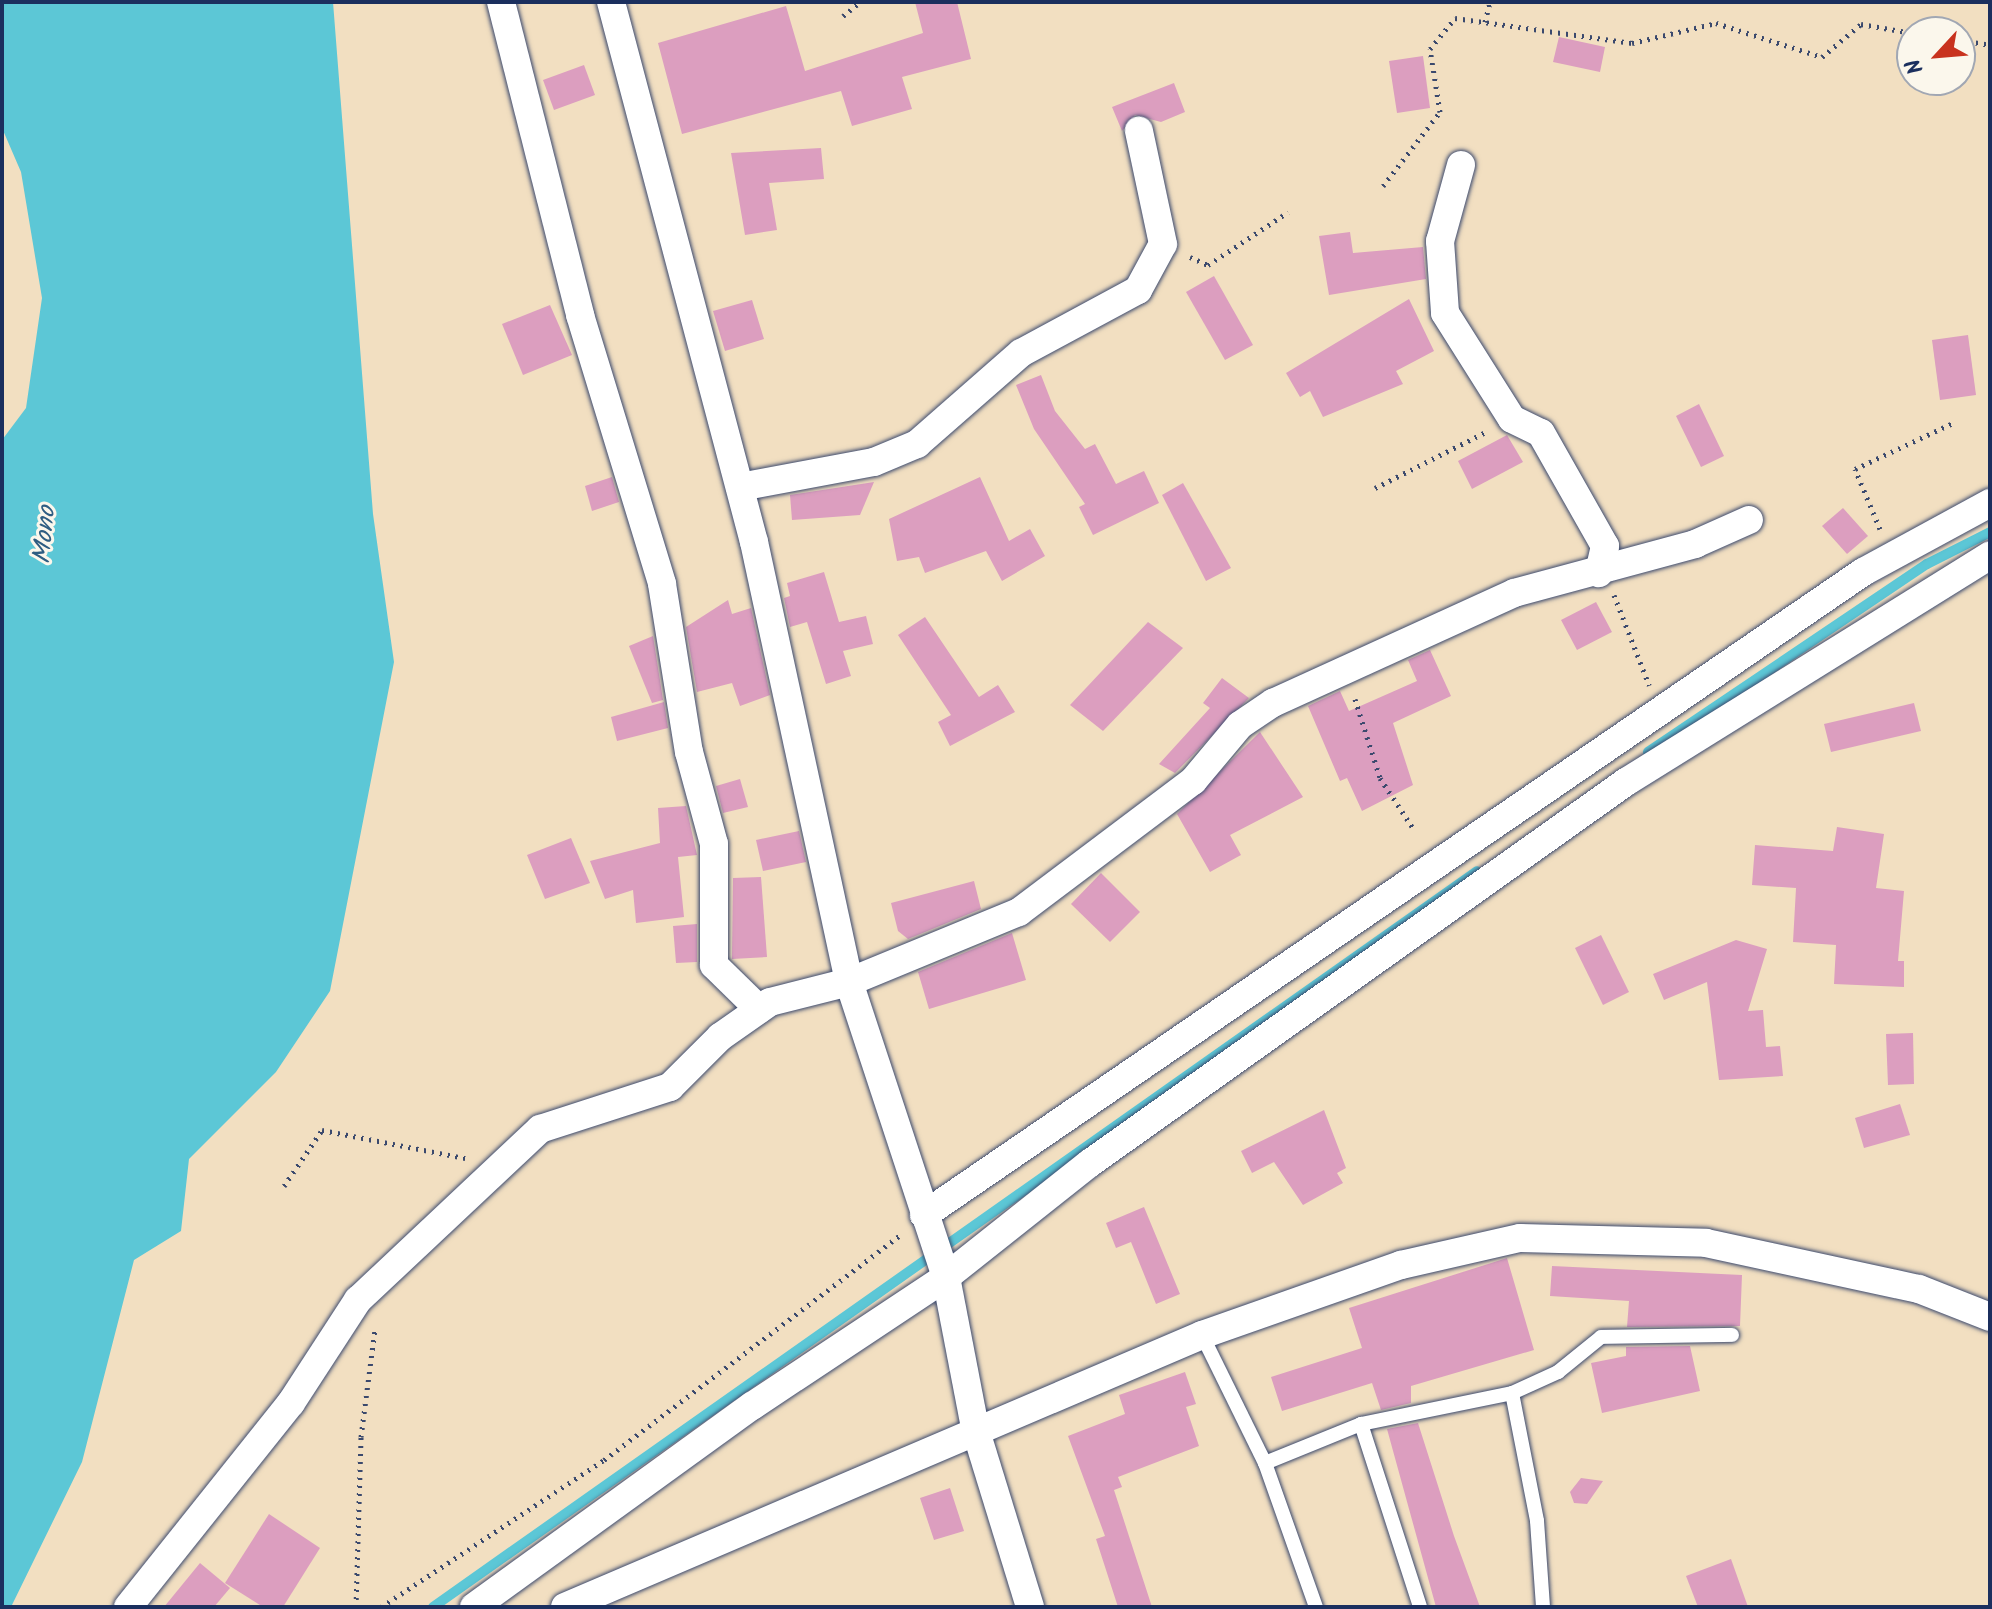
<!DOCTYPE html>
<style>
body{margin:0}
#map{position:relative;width:1992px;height:1609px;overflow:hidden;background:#f2dfc1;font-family:Kalam,sans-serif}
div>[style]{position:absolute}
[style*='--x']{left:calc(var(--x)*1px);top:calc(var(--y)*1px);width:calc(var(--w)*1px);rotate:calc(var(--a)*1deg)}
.water>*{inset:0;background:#5cc7d6}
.stream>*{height:10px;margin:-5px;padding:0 5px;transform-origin:5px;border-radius:5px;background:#5cc7d6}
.building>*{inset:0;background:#dc9ebf}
.path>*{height:5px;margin-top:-2.5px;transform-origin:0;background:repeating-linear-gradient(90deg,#3b496d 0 2px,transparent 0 8px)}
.roads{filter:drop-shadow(0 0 2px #3b496d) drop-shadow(0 0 2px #3b496d)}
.lane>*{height:14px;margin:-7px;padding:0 7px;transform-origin:7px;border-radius:7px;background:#fff}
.street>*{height:28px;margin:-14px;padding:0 14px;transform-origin:14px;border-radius:14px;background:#fff}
span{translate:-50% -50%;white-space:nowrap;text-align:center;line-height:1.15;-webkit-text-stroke:6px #fbf7ec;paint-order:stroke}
.water-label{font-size:26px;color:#2e5d82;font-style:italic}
.frame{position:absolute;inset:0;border:4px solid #1b2f5e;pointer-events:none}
.north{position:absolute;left:1896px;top:16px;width:80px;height:80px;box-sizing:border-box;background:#fbf7ec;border:2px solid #a1a7b3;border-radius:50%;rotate:244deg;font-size:22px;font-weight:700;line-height:32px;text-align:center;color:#1b2f5e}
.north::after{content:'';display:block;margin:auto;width:28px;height:36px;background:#c8321e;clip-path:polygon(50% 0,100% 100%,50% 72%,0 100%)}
</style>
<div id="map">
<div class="water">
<div style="clip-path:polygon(2px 2px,333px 2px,373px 514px,394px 662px,330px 991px,276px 1072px,189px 1159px,181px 1231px,134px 1260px,82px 1462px,11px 1607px,2px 1607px,2px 440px,26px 408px,42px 298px,21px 172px,2px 128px)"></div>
</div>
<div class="stream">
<div style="--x:1648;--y:752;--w:336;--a:-34"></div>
<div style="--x:1927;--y:564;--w:71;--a:-26.9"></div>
<div style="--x:433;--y:1607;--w:1277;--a:-35.18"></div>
</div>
<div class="building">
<div style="clip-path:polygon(915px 2px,957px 2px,971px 59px,902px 77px,912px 109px,852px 126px,841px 91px,682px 134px,658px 43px,786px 6px,805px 71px,923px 33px)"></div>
<div style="clip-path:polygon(1559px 37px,1605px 47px,1600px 72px,1553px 62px)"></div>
<div style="clip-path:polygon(1423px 56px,1430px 108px,1397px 113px,1389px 61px)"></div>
<div style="clip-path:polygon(584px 65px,595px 95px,554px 110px,543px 80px)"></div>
<div style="clip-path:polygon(1174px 83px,1185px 112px,1161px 122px,1135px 115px,1122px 131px,1112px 107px)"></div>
<div style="clip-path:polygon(821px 148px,824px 179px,769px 183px,777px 230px,745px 235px,731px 153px)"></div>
<div style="clip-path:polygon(1350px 232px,1353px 253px,1423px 247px,1426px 279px,1329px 295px,1319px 236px)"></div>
<div style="clip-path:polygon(1214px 276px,1253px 345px,1225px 360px,1186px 292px)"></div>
<div style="clip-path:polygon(1409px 299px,1434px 351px,1396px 371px,1403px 384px,1323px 417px,1310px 391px,1300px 397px,1286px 373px)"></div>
<div style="clip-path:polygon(752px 300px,764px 339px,725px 351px,713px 311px)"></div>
<div style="clip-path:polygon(550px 305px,572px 355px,523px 375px,502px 324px)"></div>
<div style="clip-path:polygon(1968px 335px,1976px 395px,1940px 400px,1932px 340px)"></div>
<div style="clip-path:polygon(1041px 375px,1055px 411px,1085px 449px,1095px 444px,1116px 484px,1144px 471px,1159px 503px,1093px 535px,1079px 507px,1085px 504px,1034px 429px,1016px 385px)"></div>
<div style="clip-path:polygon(1699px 404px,1724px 456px,1701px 467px,1676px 416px)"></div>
<div style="clip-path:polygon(1507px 435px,1523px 462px,1472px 489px,1458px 461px)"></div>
<div style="clip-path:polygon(612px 477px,619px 502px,592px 511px,585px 486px)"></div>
<div style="clip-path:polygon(980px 477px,1009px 541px,1030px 529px,1045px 556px,1002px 581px,986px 551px,925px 573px,919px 557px,897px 561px,889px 519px)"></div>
<div style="clip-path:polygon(874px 482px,860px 515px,792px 520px,790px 495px)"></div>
<div style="clip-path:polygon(1183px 483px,1231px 568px,1206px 581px,1162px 495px)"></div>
<div style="clip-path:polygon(1843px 508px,1868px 536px,1847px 554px,1822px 526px)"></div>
<div style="clip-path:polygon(824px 572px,839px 622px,866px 616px,873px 644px,843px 651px,851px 676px,826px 684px,807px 622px,790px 627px,784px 598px,790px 596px,787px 583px)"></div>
<div style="clip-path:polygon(728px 600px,732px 614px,751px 608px,770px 695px,740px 706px,732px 683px,697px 692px,686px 627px)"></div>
<div style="clip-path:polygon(1596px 602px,1612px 632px,1577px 650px,1561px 620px)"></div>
<div style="clip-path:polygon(925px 617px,979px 697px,998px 685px,1015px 712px,950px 746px,938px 722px,951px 715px,898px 635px)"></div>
<div style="clip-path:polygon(1148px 622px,1183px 648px,1103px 731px,1070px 705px)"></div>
<div style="clip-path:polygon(653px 636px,663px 700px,652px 703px,629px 646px)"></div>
<div style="clip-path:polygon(1430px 650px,1451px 696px,1393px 723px,1413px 785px,1362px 811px,1347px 778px,1340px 781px,1308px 706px,1340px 691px,1349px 711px,1417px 681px,1408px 660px)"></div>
<div style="clip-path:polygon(1222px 678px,1249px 698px,1175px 773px,1159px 764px,1210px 708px,1203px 703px)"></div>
<div style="clip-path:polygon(664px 702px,668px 728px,617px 741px,611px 717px)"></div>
<div style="clip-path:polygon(1914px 703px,1921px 731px,1831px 752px,1824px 724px)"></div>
<div style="clip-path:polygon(1260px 732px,1303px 797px,1230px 835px,1241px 855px,1210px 872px,1177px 814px)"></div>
<div style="clip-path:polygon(740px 779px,748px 807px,723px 813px,716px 786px)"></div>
<div style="clip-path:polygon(686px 806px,697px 855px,678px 857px,684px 917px,636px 923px,633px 890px,605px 899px,590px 861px,660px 843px,658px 808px)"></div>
<div style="clip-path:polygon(1837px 827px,1884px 834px,1876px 888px,1904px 891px,1898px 961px,1904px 961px,1904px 987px,1834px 984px,1836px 945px,1793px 942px,1796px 888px,1752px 885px,1755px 845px,1833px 851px)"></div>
<div style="clip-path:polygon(799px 831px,806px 862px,763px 871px,756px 840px)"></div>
<div style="clip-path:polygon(571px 838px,590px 883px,545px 899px,527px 855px)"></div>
<div style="clip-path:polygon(1101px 873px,1140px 912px,1110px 942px,1071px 904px)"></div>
<div style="clip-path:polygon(761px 877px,767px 957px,732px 959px,733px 878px)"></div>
<div style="clip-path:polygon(974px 881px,981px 909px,908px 939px,898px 931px,891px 903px)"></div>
<div style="clip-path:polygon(697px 924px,697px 962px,676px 963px,673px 926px)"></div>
<div style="clip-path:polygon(1012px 933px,1026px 980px,929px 1009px,918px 972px)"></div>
<div style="clip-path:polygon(1601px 935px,1629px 992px,1603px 1005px,1575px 948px)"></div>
<div style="clip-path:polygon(1736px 940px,1767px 949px,1748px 1011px,1763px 1010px,1766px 1047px,1780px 1046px,1783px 1076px,1719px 1080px,1707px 982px,1664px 1000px,1653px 974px)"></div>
<div style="clip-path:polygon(1913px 1033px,1914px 1084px,1888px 1085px,1886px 1034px)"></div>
<div style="clip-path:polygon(1900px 1104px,1910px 1135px,1864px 1148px,1855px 1118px)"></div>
<div style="clip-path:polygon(1324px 1110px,1346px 1168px,1337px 1173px,1343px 1183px,1303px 1205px,1274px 1162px,1252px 1173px,1241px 1151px)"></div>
<div style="clip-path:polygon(1144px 1207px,1180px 1294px,1156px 1304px,1131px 1242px,1116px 1248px,1106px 1223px)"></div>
<div style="clip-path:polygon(1507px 1258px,1534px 1350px,1411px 1386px,1411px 1403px,1381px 1410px,1372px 1383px,1282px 1411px,1271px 1377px,1362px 1348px,1349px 1308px)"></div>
<div style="clip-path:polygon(1552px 1266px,1742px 1275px,1740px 1326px,1627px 1327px,1629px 1301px,1550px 1296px)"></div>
<div style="clip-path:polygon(1690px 1346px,1700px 1391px,1602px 1413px,1591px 1363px,1626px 1356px,1626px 1347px)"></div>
<div style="clip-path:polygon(1185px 1372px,1196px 1404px,1186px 1407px,1199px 1446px,1118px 1477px,1122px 1487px,1114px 1490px,1152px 1607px,1118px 1607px,1096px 1539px,1105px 1536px,1068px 1436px,1125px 1414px,1119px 1395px)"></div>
<div style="clip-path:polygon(1418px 1423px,1454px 1536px,1480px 1607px,1436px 1607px,1387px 1429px)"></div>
<div style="clip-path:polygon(1581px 1478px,1603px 1481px,1587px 1504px,1574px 1503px,1570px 1492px)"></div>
<div style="clip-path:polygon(950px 1488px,964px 1531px,934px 1540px,920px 1498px)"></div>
<div style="clip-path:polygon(269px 1514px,320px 1548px,283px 1607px,263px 1607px,225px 1583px)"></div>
<div style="clip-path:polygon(1731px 1559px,1748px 1607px,1698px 1607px,1686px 1576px)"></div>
<div style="clip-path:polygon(200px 1563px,230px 1588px,214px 1607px,164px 1607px)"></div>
</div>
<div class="path">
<div style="--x:843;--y:16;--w:22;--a:-39"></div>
<div style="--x:1485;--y:22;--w:21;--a:-76"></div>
<div style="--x:1960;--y:40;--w:30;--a:9"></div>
<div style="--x:1383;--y:186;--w:93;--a:-52.4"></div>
<div style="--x:1440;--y:112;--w:64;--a:-99"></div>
<div style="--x:1430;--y:49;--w:40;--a:-51"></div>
<div style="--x:1455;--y:18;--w:179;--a:8"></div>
<div style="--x:1632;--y:43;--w:86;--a:-13.4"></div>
<div style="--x:1716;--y:23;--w:111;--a:17.8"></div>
<div style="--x:1822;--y:57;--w:51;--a:-40.2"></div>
<div style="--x:1861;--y:24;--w:52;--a:10"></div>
<div style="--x:1190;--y:257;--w:20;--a:24"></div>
<div style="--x:1208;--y:265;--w:96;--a:-33.5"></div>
<div style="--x:1375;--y:488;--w:124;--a:-26.8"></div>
<div style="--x:1880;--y:529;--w:65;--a:-112.6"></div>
<div style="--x:1855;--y:469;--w:110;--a:-25.2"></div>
<div style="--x:1614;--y:595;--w:97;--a:68.7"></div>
<div style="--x:1355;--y:699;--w:83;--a:72.4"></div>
<div style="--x:1380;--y:778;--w:60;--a:56.6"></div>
<div style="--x:284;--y:1186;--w:68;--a:-55.8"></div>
<div style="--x:322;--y:1130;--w:146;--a:11.1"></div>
<div style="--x:356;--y:1607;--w:170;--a:-88.3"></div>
<div style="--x:361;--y:1437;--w:109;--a:-82.6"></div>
<div style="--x:381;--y:1607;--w:267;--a:-33.4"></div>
<div style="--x:604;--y:1460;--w:372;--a:-37.2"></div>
</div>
<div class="roads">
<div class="lane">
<div style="--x:1202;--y:1335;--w:143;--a:63.8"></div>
<div style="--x:1265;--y:1463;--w:153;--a:70.5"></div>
<div style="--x:1512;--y:1393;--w:130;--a:78.9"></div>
<div style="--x:1537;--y:1521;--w:86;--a:86"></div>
<div style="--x:1361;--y:1424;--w:192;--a:72.1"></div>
<div style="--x:1265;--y:1463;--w:104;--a:-22.1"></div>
<div style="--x:1361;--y:1424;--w:154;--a:-11.6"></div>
<div style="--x:1512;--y:1393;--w:51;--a:-24.5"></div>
<div style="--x:1558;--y:1372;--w:55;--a:-39.1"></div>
<div style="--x:1601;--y:1337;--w:131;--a:-0.9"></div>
</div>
<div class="street">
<div style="--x:501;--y:2;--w:323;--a:75.8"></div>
<div style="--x:580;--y:315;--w:281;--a:73"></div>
<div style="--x:662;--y:584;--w:170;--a:80.9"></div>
<div style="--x:689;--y:752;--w:95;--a:74.8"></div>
<div style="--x:714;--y:844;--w:121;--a:90"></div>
<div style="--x:714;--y:965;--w:63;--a:44.4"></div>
<div style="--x:611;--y:2;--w:559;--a:75.17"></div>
<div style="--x:754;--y:542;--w:450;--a:77.8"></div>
<div style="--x:849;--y:982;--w:311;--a:71.8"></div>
<div style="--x:946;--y:1277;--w:154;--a:79.1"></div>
<div style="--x:975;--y:1428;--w:187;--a:72.9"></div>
<div style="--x:1461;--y:165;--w:79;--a:105.4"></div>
<div style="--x:1440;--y:241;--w:72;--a:86"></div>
<div style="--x:1445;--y:313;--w:125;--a:57.7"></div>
<div style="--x:1512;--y:419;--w:32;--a:26"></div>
<div style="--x:1541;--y:433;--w:130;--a:60.5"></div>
<div style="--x:1605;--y:546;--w:28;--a:103"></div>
<div style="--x:740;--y:487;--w:136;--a:-10.6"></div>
<div style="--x:874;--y:462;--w:47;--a:-22.7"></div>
<div style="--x:917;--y:444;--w:138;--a:-41.2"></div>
<div style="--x:1021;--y:353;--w:133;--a:-28.3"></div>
<div style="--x:1138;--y:290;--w:52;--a:-61.5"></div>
<div style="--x:1163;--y:244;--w:116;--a:-102"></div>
<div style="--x:924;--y:1215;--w:1138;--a:-34.4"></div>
<div style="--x:1863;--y:572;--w:145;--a:-28.5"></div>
<div style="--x:128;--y:1607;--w:261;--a:-51.4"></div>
<div style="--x:291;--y:1403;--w:123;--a:-57"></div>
<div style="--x:358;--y:1300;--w:250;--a:-43.2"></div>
<div style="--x:540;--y:1129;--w:137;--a:-17.9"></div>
<div style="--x:670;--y:1087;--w:71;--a:-45"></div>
<div style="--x:720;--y:1037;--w:61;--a:-35"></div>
<div style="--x:770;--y:1002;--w:81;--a:-14.2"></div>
<div style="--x:849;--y:982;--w:184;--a:-22.4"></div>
<div style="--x:1019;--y:912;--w:218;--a:-37"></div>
<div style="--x:1193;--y:781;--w:73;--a:-50"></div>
<div style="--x:1240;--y:725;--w:40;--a:-34"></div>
<div style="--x:1273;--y:703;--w:265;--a:-24.5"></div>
<div style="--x:1514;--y:593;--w:188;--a:-15.1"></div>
<div style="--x:1695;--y:544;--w:59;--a:-24"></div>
<div style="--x:474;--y:1607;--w:343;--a:-35.9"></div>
<div style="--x:752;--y:1406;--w:233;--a:-33.6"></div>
<div style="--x:946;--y:1277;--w:184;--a:-38.4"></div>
<div style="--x:1090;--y:1163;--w:658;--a:-35.41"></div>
<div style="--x:1626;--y:782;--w:429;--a:-31.9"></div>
<div style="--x:565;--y:1607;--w:693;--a:-23.12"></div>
<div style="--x:1202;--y:1335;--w:211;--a:-19.4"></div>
<div style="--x:1401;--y:1265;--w:122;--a:-12.8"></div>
<div style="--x:1520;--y:1238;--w:186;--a:1.5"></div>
<div style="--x:1706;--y:1243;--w:218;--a:12.2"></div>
<div style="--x:1919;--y:1289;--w:76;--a:21.5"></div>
</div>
</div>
<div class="water-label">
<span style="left:46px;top:535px;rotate:-85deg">Mono</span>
</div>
<div class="frame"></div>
<div class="north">N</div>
</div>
